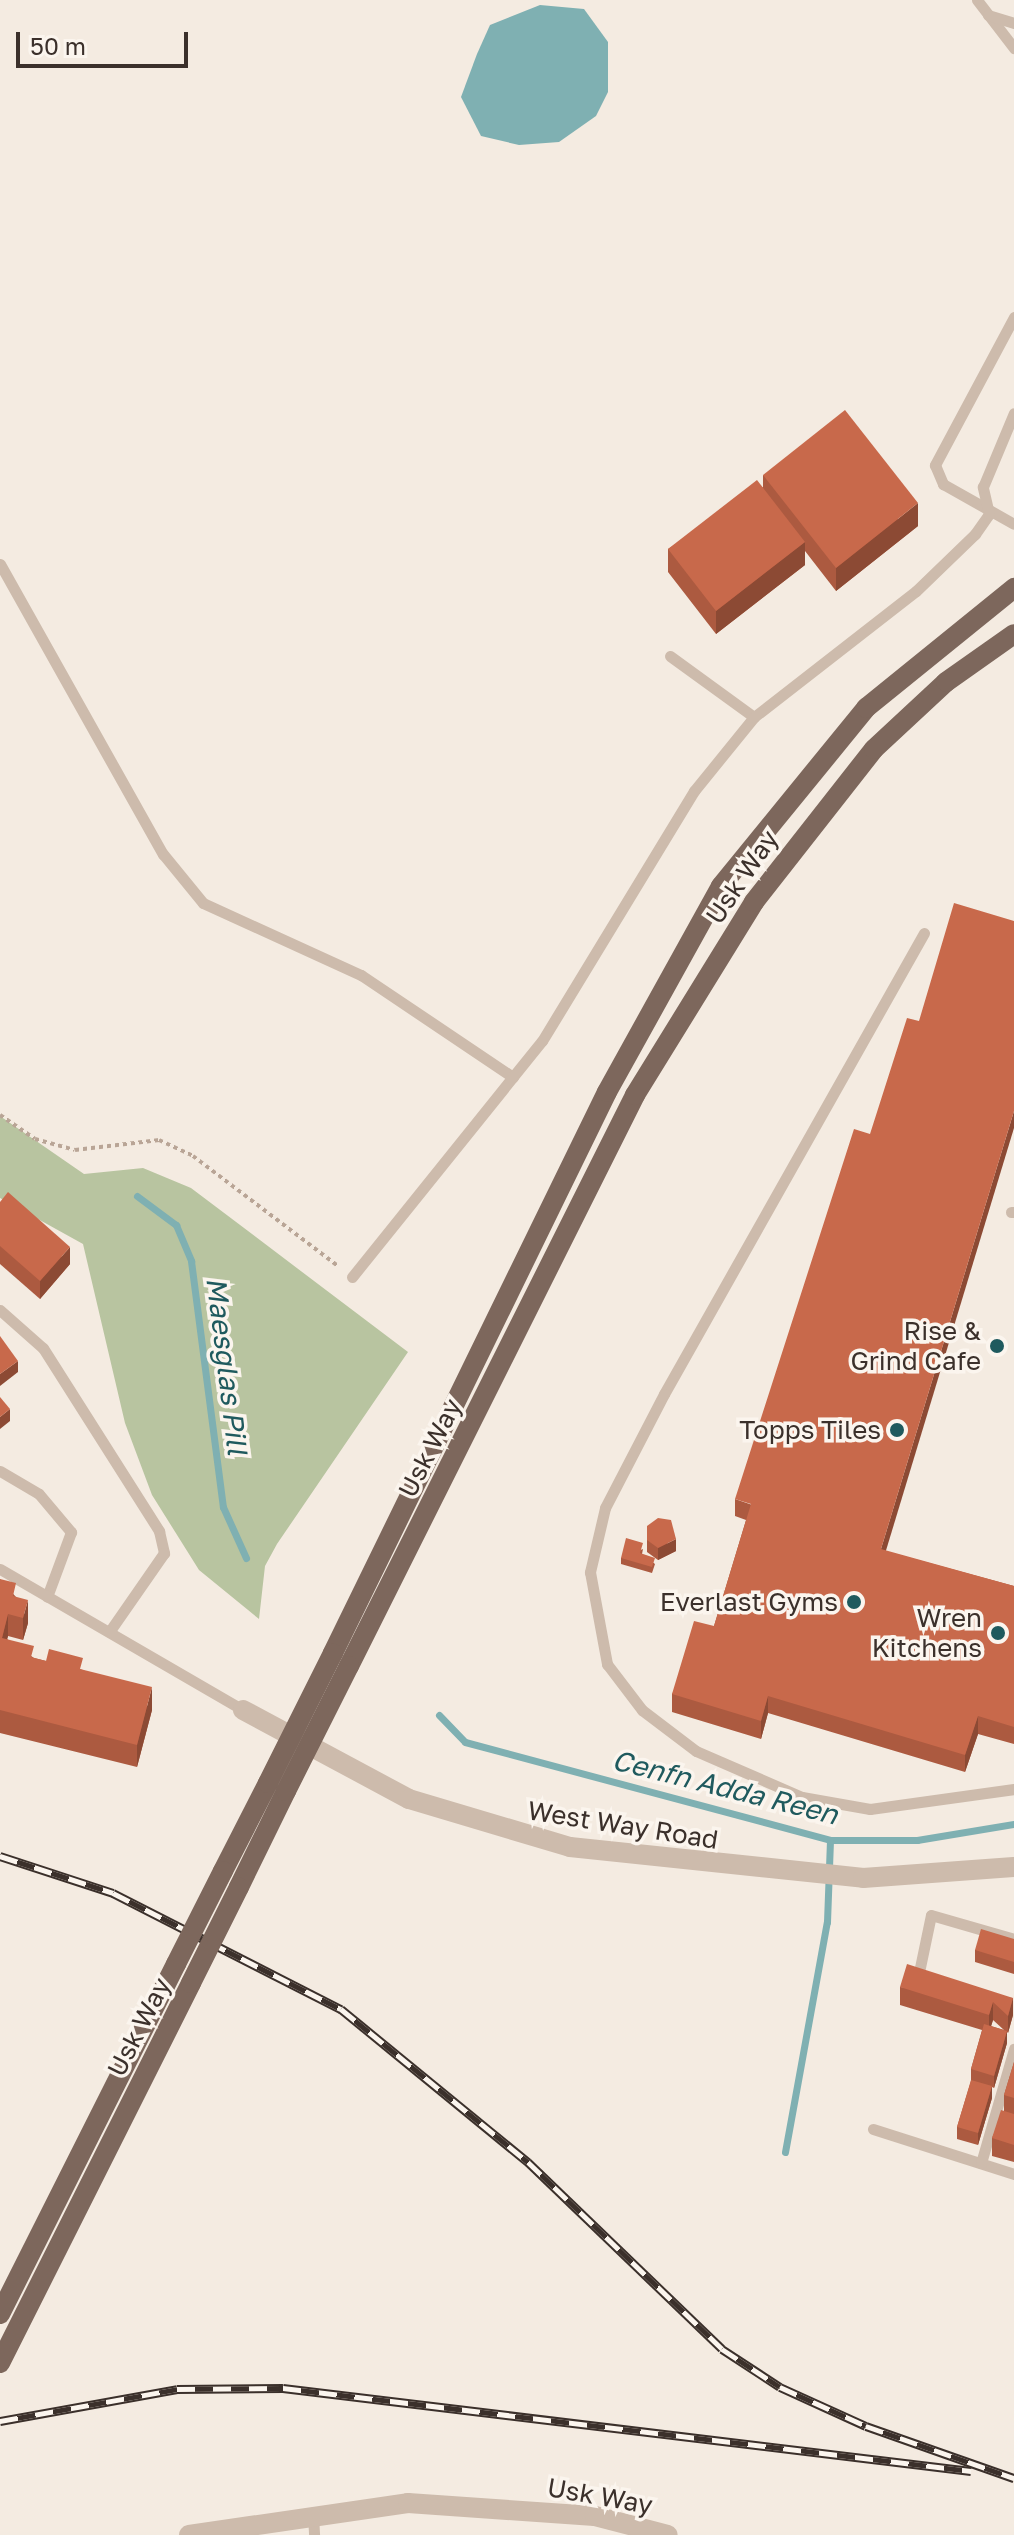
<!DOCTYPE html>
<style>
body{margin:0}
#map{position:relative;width:1014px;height:2535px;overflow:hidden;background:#f4ebe1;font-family:"Golos Text",sans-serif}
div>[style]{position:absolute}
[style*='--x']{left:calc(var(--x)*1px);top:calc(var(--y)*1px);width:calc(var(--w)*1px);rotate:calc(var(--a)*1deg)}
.green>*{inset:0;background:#b8c4a0}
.water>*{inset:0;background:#7fb0b2}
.stream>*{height:7px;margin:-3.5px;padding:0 3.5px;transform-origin:3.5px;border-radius:3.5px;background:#7fb0b2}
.path>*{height:4px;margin-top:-2px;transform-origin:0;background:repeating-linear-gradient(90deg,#b9a596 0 4px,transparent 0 8px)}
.lane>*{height:11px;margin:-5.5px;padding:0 5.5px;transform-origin:5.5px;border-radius:5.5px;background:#cdbbac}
.street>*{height:20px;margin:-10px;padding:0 10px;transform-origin:10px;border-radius:10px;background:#cdbbac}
.primary>*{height:20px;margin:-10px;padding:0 10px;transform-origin:10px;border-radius:10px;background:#7d675c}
.rail>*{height:9px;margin-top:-4.5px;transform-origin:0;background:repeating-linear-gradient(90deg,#fbf5ee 0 18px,#3b302b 0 36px);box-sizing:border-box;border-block:2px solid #3b302b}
.primary-bridge>*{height:20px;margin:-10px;padding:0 10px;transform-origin:10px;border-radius:10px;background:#7d675c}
.wall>*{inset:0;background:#ac5a40}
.shaded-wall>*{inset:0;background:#8c4a34}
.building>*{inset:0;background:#c8694b}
.dots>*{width:22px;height:22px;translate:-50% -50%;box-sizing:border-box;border:4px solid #fbf5ee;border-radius:50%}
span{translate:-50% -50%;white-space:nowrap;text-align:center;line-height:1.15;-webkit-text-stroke:7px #fbf5ee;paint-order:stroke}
.street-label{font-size:26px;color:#3b302b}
.poi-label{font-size:26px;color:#3b302b}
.right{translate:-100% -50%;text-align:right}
.water-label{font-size:28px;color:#1f5a5e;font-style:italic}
.scale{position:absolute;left:16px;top:32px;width:172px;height:36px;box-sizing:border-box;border:4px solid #3b302b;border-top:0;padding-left:10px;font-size:24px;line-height:28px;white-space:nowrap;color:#3b302b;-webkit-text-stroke:6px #fbf5ee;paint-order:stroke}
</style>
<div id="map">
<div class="green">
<div style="clip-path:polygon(0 1116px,84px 1174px,143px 1168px,191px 1188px,408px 1352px,277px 1544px,265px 1566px,259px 1619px,199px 1570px,152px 1495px,125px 1423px,83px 1244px,0 1198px)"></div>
</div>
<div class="water">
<div style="clip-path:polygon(540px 5px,584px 9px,608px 42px,608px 92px,596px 116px,559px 142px,519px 145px,481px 136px,461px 97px,477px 54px,490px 25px)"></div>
</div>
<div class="stream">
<div style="--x:137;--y:1196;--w:49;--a:36.6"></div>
<div style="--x:176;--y:1225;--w:39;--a:67"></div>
<div style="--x:191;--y:1261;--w:248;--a:82.6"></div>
<div style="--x:223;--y:1507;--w:56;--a:65.7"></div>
<div style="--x:439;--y:1715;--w:37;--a:46"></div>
<div style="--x:465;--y:1742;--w:378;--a:15"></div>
<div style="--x:830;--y:1840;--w:87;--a:0"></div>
<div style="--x:917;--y:1840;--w:98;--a:-9.4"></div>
<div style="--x:785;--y:2152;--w:234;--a:-79.7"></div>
<div style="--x:827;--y:1922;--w:82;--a:-87.9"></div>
</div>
<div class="path">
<div style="--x:0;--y:1115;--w:42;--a:34.4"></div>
<div style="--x:35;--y:1139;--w:41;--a:15.4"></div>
<div style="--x:75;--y:1150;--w:85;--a:-6.8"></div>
<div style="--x:159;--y:1140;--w:38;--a:25"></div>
<div style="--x:193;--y:1156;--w:183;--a:37.2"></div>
</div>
<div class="lane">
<div style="--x:977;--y:0;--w:61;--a:52.4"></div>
<div style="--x:988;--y:15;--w:27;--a:17"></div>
<div style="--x:1014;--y:317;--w:168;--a:118.1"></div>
<div style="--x:935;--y:465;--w:21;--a:67"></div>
<div style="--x:943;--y:484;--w:81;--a:29.4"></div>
<div style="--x:0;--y:564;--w:333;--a:60.7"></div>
<div style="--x:163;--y:854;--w:63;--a:50.8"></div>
<div style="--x:203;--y:903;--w:174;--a:24.5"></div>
<div style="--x:361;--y:975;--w:183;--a:33.9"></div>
<div style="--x:670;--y:656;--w:104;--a:36"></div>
<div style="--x:924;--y:933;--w:529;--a:119.42"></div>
<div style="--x:664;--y:1394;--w:128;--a:117.4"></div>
<div style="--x:605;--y:1508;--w:66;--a:103.2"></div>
<div style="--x:590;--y:1572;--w:94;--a:79.5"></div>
<div style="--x:607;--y:1664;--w:58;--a:52.7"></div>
<div style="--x:642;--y:1710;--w:68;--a:37.2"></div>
<div style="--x:696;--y:1751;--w:116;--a:23.5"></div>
<div style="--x:802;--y:1797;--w:69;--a:10"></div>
<div style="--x:870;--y:1809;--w:145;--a:-7.9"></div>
<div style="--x:1011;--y:1212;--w:3;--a:0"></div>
<div style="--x:352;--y:1277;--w:303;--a:-51.2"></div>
<div style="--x:542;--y:1041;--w:293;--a:-58.7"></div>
<div style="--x:694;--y:791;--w:95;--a:-51"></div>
<div style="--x:754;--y:717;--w:205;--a:-37.9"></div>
<div style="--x:916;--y:591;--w:82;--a:-44"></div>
<div style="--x:975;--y:534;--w:24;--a:-55"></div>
<div style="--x:989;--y:514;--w:28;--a:-103"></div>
<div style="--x:983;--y:487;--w:80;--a:-67.3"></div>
<div style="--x:0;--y:1310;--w:57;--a:41.5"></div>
<div style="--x:43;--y:1348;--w:217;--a:57.6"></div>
<div style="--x:159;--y:1531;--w:23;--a:77"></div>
<div style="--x:164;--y:1553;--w:96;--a:124.8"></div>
<div style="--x:0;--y:1471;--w:45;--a:30.5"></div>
<div style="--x:39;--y:1494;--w:50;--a:49.9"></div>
<div style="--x:71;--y:1532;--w:69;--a:110.3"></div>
<div style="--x:0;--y:1569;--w:281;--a:30.1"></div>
<div style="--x:918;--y:1977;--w:63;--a:-78.2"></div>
<div style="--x:931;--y:1915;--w:86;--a:16.1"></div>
<div style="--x:873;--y:2129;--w:148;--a:17.7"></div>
<div style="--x:981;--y:2163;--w:119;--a:-73.9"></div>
<div style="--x:313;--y:2514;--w:21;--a:87"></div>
</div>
<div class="street">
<div style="--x:243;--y:1710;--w:188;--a:28.2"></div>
<div style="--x:409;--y:1799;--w:168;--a:16.6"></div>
<div style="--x:570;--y:1847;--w:295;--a:6"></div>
<div style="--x:863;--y:1878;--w:151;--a:-4.2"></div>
<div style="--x:189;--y:2535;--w:221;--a:-8.3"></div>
<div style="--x:408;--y:2503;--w:187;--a:4"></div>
<div style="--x:595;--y:2516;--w:75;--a:14.6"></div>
</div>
<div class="primary">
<div style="--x:333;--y:1653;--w:624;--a:-63.97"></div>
<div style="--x:607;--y:1092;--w:235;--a:-61"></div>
<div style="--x:721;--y:886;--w:230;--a:-50.8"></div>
<div style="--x:866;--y:708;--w:191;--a:-39"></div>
<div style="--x:349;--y:1666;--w:639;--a:-63.39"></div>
<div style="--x:635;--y:1095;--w:227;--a:-58.3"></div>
<div style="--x:754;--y:902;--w:194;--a:-51.9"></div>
<div style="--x:874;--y:749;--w:98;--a:-42.9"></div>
<div style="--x:946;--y:682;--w:83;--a:-35.2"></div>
<div style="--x:223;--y:1871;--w:99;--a:-62.9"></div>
<div style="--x:239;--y:1887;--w:107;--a:-63.9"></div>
<div style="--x:0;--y:2314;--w:392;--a:-63.3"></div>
<div style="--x:0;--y:2363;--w:425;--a:-63.3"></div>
</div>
<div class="rail">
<div style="--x:0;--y:1856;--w:119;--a:18.1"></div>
<div style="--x:113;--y:1893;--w:256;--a:27"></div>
<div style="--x:341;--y:2009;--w:242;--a:39.3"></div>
<div style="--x:528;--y:2162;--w:269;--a:43.9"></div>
<div style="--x:722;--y:2349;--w:69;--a:33.2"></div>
<div style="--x:780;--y:2387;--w:94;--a:24.4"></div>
<div style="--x:866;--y:2426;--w:157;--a:19.4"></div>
<div style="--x:0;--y:2421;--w:180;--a:-10.2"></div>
<div style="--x:177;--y:2389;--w:106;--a:-0.5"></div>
<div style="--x:283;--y:2388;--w:693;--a:6.88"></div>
</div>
<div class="primary-bridge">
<div style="--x:268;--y:1783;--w:145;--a:-63.4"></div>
<div style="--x:286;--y:1791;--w:140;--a:-63.3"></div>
<div style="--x:176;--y:1964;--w:104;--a:-63.2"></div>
<div style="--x:191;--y:1983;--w:107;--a:-63.4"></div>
</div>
<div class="wall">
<div style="clip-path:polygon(763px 475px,918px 526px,836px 591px,805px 551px,805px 565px,716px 634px,668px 572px,668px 549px,763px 487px)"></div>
<div style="clip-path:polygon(0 1202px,70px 1264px,40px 1299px,0 1264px)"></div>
<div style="clip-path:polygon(735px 1499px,885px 1551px,1014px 1586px,1014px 1744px,978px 1734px,965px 1772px,768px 1713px,761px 1739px,672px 1712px,672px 1694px,714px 1626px,746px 1520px,735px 1516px)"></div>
<div style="clip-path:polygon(647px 1526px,676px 1551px,658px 1560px,647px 1552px)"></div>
<div style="clip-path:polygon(643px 1549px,642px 1554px,655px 1564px,652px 1573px,621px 1564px,621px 1558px)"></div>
<div style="clip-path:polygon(0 1579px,16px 1597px,28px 1623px,23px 1640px,8px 1636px,7px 1639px,34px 1658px,83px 1670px,152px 1710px,137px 1767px,0 1733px)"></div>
<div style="clip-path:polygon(1014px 1939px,1014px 1974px,975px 1962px,975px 1950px)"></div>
<div style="clip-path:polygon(evenodd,900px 1987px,1013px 1998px,1013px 2015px,1008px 2033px,1007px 2032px,1007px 2043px,994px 2088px,992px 2087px,992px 2098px,978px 2145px,957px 2139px,957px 2127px,971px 2081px,971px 2069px,982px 2030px,900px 2005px,900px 1987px,993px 2020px,1004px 2030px,991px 2026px,993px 2020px)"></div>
<div style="clip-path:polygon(1014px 2062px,1014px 2162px,992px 2156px,992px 2138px,1004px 2111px,1004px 2095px)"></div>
</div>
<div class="shaded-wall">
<div style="clip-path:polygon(918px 503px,918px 526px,836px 591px,836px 568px)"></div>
<div style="clip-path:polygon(805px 542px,805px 565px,716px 634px,716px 611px)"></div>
<div style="clip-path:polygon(1014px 1111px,1014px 1128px,881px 1567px,881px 1549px)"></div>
<div style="clip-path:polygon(70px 1247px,70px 1264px,40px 1299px,40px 1281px)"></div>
<div style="clip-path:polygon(18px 1361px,18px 1372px,0 1386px,0 1374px)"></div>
<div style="clip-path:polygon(10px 1409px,10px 1421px,0 1429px,0 1417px)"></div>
<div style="clip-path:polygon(676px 1539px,676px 1551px,658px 1560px,658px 1548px)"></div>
<div style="clip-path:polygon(28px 1600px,28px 1623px,23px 1640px,23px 1618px)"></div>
<div style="clip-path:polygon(8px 1614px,8px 1636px,2px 1660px,2px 1638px)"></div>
<div style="clip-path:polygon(152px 1687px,152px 1710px,137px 1767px,137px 1745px)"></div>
<div style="clip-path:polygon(768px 1696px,768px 1713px,761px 1739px,761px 1721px)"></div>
<div style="clip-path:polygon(978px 1716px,978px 1734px,965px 1772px,965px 1755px)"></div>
<div style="clip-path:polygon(1013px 1998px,1013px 2015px,1008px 2033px,1008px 2016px)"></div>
<div style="clip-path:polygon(993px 2002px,993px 2020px,989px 2033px,989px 2015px)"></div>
<div style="clip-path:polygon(1007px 2031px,1007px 2043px,994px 2088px,994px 2076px)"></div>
<div style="clip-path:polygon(992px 2086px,992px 2098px,978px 2145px,978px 2133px)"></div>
</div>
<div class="building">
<div style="clip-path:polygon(845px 410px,918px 503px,836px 568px,763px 475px)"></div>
<div style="clip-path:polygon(757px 480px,805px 542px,716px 611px,668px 549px)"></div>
<div style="clip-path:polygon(954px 903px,1014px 921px,1014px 1111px,881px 1549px,1014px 1586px,1014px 1727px,978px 1716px,965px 1755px,768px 1696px,761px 1721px,672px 1694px,694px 1621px,714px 1626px,751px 1504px,735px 1499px,854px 1129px,870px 1134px,907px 1018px,919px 1021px)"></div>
<div style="clip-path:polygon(8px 1192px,70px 1247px,40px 1281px,0 1246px,0 1202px)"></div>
<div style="clip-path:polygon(0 1336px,18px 1361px,0 1374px)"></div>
<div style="clip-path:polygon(0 1397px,10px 1409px,0 1417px)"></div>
<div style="clip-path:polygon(658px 1518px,671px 1520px,676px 1539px,658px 1548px,647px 1540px,647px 1526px)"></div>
<div style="clip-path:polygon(626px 1538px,643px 1543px,640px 1553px,655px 1558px,652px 1567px,621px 1558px)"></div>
<div style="clip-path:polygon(0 1579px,16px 1583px,13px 1596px,28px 1600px,23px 1618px,8px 1614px,2px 1638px,34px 1646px,31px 1657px,46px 1661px,49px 1649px,83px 1658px,80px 1669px,152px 1687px,137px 1745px,0 1710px)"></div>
<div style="clip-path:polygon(981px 1929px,1014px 1939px,1014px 1962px,975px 1950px)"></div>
<div style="clip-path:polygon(907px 1964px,1013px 1998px,1008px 2016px,993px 2002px,989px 2015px,900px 1987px)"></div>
<div style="clip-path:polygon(984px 2024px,1007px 2031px,994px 2076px,971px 2069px)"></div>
<div style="clip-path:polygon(1014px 2062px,1014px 2098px,1004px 2095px)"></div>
<div style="clip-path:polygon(971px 2080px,992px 2086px,978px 2133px,957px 2127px)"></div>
<div style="clip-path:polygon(1001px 2110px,1014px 2114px,1014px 2145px,992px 2138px)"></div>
</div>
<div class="dots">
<div style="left:997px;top:1346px;background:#1f5a5e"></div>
<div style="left:897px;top:1430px;background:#1f5a5e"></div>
<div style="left:854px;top:1602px;background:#1f5a5e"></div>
<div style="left:998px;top:1633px;background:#1f5a5e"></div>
</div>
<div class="street-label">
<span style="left:742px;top:877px;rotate:-56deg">Usk Way</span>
<span style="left:430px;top:1448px;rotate:-63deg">Usk Way</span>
<span style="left:623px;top:1825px;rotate:9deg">West Way Road</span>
<span style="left:139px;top:2027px;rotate:-63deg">Usk Way</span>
<span style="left:600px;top:2496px;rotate:10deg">Usk Way</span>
</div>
<div class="poi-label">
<span class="right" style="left:981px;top:1346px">Rise &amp;<br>Grind Cafe</span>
<span class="right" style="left:881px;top:1430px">Topps Tiles</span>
<span class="right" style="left:838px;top:1602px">Everlast Gyms</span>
<span class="right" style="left:982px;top:1633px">Wren<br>Kitchens</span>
</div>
<div class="water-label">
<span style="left:227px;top:1366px;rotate:83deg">Maesglas Pill</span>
<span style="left:725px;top:1787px;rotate:14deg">Cenfn Adda Reen</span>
</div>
<div class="scale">50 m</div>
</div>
